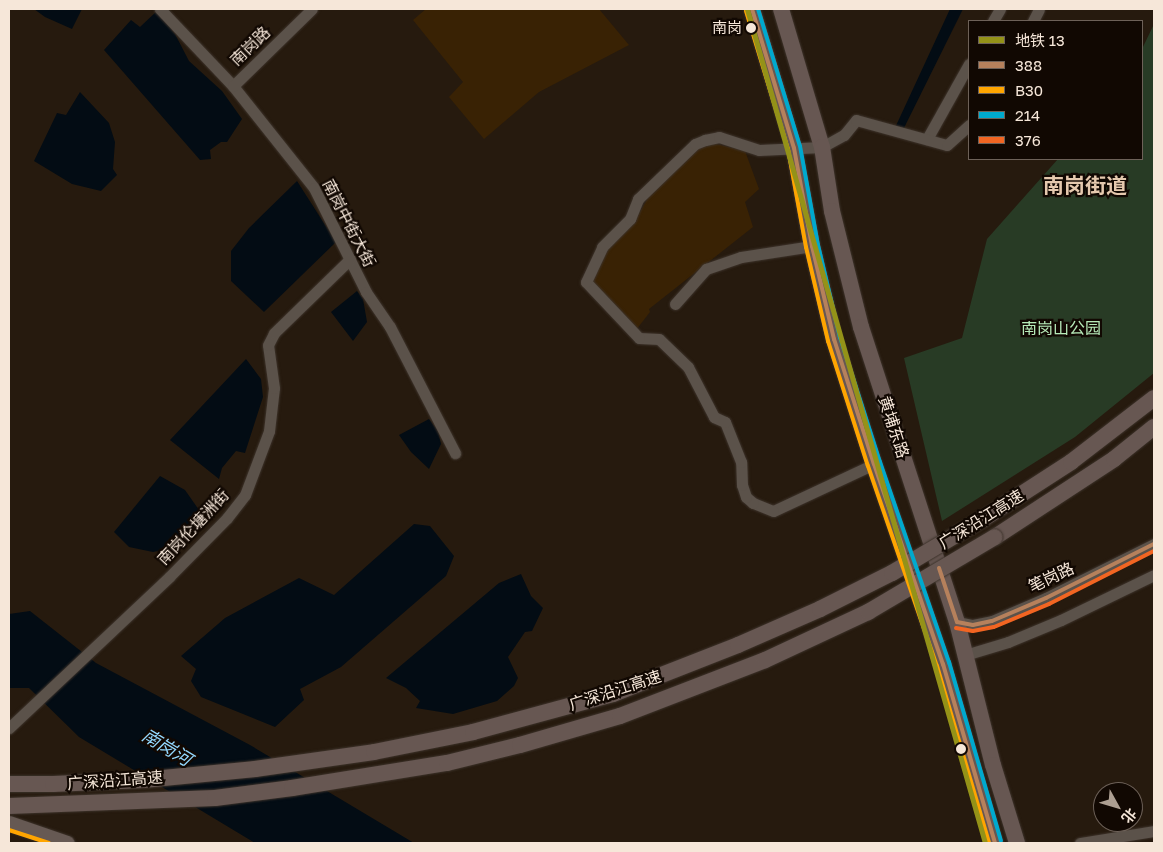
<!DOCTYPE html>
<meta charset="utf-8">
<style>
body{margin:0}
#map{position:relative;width:1163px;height:852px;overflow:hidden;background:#261a0e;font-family:"Golos Text","Noto Sans SC",sans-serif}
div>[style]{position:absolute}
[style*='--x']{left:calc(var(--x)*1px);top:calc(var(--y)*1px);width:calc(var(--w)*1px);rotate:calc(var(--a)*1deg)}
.built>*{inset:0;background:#392204}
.green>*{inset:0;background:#283b25}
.water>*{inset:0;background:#030c14}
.roads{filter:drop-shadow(0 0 1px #3d332b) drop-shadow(0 0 1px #3d332b)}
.minor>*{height:11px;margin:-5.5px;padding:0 5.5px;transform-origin:5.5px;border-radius:5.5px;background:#5b524a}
.major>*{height:15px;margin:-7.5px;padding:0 7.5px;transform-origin:7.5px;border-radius:7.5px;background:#665953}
.highway>*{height:16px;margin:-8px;padding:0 8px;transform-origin:8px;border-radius:8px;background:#675752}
.bridges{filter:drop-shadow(0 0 1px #3d332b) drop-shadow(0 0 1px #3d332b)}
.highway-bridge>*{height:16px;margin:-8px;padding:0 8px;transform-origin:8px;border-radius:8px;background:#675752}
.bus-1>*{height:4px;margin:-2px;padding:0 2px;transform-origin:2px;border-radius:2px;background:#b6815c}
.bus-2>*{height:4px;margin:-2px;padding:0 2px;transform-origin:2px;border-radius:2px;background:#ffa500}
.bus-3>*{height:4px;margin:-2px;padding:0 2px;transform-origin:2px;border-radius:2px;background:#00a9ce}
.bus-4>*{height:4px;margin:-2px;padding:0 2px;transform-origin:2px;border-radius:2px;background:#f26522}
.metro-1>*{height:5px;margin:-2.5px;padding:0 2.5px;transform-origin:2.5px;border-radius:2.5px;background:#949218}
.dots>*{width:14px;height:14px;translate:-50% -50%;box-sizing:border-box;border:2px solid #110802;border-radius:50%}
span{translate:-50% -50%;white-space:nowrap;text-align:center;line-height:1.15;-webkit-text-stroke:4.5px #110802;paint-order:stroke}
.bus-label{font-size:15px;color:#f6e7d9}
.right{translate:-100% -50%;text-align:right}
.street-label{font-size:16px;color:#f6e7d9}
.park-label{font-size:16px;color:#b6eab8}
.water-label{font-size:18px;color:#93d8fe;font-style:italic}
.district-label{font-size:21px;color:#e5c9ae;font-weight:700}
.frame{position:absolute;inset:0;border:10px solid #f6e7d9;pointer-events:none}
.legend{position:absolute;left:968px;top:20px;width:175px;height:140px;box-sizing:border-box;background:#110802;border:1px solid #6d6158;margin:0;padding:6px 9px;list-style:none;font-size:15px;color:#f6e7d9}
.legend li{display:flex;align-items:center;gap:10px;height:25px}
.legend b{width:25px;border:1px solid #6d6158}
.north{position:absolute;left:1093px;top:782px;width:50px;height:50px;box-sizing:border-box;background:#110802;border:1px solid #6d6158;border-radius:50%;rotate:129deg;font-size:14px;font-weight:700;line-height:20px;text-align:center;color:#f6e7d9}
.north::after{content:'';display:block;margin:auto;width:18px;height:22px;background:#ad9f92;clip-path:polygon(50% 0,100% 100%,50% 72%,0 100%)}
</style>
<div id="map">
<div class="built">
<div style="clip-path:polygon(426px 9px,599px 9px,629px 45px,539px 92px,484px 139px,449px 97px,463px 82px,413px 20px)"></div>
<div style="clip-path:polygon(716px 144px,745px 151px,759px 189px,745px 202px,753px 227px,649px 309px,650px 312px,636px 330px,589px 282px,603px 253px,635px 221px,649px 196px,700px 147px)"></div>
</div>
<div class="green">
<div style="clip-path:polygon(1154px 24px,1154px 373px,1075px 437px,942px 521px,904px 358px,962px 338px,987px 239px,1058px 159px,1142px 159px,1142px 49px)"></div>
</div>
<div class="water">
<div style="clip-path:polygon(34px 9px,82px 9px,72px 29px,45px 17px)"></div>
<div style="clip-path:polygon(950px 9px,963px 9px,902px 132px,894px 130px)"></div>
<div style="clip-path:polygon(157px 11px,175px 34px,189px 61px,222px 91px,242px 119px,227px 142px,221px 142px,210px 150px,211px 159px,200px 160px,104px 50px,131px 20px,140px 27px)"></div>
<div style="clip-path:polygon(80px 92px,109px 123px,115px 142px,113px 169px,117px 175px,101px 191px,72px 184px,34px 161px,57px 113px,66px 115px)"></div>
<div style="clip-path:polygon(297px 181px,336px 242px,264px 312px,231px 281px,231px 251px,249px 228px)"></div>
<div style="clip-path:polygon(357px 291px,363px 299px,367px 322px,353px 341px,331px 312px)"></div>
<div style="clip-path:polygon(246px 359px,261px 379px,263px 397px,245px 453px,236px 451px,222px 468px,219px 479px,170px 440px)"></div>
<div style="clip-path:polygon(429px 419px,438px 431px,441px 444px,429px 469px,411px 452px,399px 435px)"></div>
<div style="clip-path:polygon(160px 476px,185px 490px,199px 510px,173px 548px,153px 552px,129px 547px,114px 532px)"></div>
<div style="clip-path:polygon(414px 524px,430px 526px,454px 556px,446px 576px,341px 667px,300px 689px,304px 700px,275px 727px,201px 697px,191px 681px,196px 669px,181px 656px,225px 618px,299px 578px,334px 595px)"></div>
<div style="clip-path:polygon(521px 574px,531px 596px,543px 608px,532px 631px,525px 632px,508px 657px,518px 678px,514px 686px,497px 701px,453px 714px,416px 708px,420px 701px,406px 688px,386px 678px,499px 583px)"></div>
<div style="clip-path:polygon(30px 611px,96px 663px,250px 745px,414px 843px,255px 843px,79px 737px,29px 688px,9px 688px,9px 614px)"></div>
</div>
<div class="roads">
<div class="minor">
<div style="--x:160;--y:9;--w:106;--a:46.5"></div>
<div style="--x:233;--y:86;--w:130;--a:51.5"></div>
<div style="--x:314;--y:188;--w:116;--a:63.4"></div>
<div style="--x:366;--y:292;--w:42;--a:55.6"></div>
<div style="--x:390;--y:327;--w:142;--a:62.7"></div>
<div style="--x:993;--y:21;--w:14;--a:-60"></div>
<div style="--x:1033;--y:21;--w:13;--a:-63"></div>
<div style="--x:233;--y:86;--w:110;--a:-44.3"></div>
<div style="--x:927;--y:139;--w:86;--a:-60.8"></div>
<div style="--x:675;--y:304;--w:47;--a:-48.5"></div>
<div style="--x:706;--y:269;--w:37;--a:-19"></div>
<div style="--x:741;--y:257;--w:72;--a:-8.8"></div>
<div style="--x:874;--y:464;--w:111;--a:155"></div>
<div style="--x:773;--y:511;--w:22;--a:-158"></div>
<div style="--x:753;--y:503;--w:9;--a:-139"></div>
<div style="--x:746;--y:497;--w:13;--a:-108"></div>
<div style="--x:742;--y:485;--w:23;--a:-92"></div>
<div style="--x:741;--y:462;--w:43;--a:-111.8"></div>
<div style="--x:725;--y:422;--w:12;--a:-156"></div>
<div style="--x:714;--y:417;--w:56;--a:-117.5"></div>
<div style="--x:688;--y:367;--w:40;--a:-136"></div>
<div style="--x:659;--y:339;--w:20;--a:-177"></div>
<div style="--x:639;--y:338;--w:77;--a:-133.4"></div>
<div style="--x:586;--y:282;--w:38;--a:-65"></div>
<div style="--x:602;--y:247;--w:40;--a:-45"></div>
<div style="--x:630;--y:219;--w:22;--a:-68"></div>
<div style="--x:638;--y:199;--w:79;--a:-44"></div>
<div style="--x:695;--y:144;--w:11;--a:-22"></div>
<div style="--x:705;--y:140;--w:14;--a:-12"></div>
<div style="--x:719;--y:137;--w:42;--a:18"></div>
<div style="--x:759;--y:150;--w:63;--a:-2.7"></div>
<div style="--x:822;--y:147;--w:25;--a:-29"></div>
<div style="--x:844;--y:135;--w:19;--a:-51"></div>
<div style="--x:856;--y:120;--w:94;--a:15.4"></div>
<div style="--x:947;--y:145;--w:30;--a:-42"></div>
<div style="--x:957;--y:622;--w:16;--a:11"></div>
<div style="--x:973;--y:625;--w:19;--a:-12"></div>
<div style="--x:992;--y:621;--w:59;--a:-23.1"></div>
<div style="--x:1046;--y:598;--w:121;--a:-26.6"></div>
<div style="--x:965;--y:655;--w:45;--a:-16.8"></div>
<div style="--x:1008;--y:642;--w:57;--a:-22.5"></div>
<div style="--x:1061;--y:620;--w:103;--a:-25.8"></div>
<div style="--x:9;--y:728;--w:220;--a:-43.3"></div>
<div style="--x:169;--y:577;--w:83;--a:-45.5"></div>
<div style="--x:227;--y:518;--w:29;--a:-52"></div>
<div style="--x:245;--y:495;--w:68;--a:-69.4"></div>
<div style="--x:269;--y:431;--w:43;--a:-83.4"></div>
<div style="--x:274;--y:388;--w:43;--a:-97.9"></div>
<div style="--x:268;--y:345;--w:13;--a:-63"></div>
<div style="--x:274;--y:333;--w:106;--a:-44.2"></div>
<div style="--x:1080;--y:843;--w:75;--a:-9.2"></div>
</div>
<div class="major">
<div style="--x:9;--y:823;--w:61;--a:19"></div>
</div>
<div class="highway">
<div style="--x:752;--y:9;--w:145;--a:73.2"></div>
<div style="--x:794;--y:148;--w:100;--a:79.6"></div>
<div style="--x:812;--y:246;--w:96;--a:76.7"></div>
<div style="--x:834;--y:339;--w:131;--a:72.3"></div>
<div style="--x:874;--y:464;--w:212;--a:71"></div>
<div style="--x:943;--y:664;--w:186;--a:73.8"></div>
<div style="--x:781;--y:9;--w:144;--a:73.5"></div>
<div style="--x:822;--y:147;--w:65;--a:81.1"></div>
<div style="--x:832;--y:211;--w:120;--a:76"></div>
<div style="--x:861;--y:327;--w:310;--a:72"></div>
<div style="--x:957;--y:622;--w:147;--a:75.9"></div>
<div style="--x:993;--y:765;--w:82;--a:72.9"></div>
<div style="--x:983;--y:519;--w:105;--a:-32.9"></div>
<div style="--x:1071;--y:462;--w:105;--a:-37.6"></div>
<div style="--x:995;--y:537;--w:142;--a:-33.2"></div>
<div style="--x:1114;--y:459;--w:51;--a:-38.7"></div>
</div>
</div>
<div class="bridges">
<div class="highway-bridge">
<div style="--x:9;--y:784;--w:44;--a:0"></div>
<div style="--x:53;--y:784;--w:90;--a:-2.5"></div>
<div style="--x:143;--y:780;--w:113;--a:-5.6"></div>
<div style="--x:255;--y:769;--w:120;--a:-8.1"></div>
<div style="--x:374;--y:752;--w:101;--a:-11.4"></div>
<div style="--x:473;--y:732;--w:145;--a:-15.2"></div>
<div style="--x:613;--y:694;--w:134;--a:-21.4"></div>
<div style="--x:738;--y:645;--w:90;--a:-23.7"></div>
<div style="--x:820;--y:609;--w:80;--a:-26.6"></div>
<div style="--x:892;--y:573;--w:106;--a:-30.7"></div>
<div style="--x:9;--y:806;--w:206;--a:-2.2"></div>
<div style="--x:215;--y:798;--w:78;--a:-7.4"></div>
<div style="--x:292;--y:788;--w:157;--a:-9.2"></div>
<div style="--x:447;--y:763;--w:75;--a:-13.9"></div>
<div style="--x:520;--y:745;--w:104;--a:-16.2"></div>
<div style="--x:620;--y:716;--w:155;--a:-21.1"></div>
<div style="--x:765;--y:660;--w:114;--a:-25"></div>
<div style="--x:868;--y:612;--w:147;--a:-30.6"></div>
</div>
</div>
<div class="bus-1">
<div style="--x:752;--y:9;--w:145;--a:73.2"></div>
<div style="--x:794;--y:148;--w:100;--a:79.6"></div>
<div style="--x:812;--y:246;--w:96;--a:76.7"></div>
<div style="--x:834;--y:339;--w:131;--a:72.3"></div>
<div style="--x:874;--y:464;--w:212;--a:71"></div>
<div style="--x:943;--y:664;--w:186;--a:73.8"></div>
<div style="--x:939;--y:568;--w:57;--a:71.6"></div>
<div style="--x:957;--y:622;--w:16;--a:11"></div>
<div style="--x:973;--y:625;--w:19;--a:-12"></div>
<div style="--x:992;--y:621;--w:59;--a:-23.1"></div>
<div style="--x:1046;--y:598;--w:121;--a:-26.6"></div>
</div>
<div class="bus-2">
<div style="--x:746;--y:11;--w:144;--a:73.1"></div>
<div style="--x:788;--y:149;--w:100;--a:79.6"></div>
<div style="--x:806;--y:247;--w:97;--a:76.8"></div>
<div style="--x:828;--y:341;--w:131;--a:72.3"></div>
<div style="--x:868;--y:466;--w:212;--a:71"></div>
<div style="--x:937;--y:666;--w:184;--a:73.6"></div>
<div style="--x:9;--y:830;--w:42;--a:18"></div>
</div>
<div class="bus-3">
<div style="--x:758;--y:9;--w:143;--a:73"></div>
<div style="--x:800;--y:146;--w:101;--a:79.7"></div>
<div style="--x:818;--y:245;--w:95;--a:76.6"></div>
<div style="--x:840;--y:337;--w:131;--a:72.3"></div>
<div style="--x:880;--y:462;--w:212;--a:71"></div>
<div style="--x:949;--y:662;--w:186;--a:73.8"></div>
</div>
<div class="bus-4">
<div style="--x:956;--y:628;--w:17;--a:10"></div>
<div style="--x:973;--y:631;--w:21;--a:-11"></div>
<div style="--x:994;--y:627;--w:60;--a:-22.7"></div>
<div style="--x:1049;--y:604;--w:118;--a:-26.8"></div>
</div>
<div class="metro-1">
<div style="--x:747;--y:9;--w:867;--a:74.07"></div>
</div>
<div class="dots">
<div style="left:751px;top:28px;background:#f6e7d9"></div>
<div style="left:961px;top:749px;background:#f6e7d9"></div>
</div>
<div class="bus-label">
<span class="right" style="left:742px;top:28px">南岗</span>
</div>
<div class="street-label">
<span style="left:250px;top:46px;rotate:-44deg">南岗路</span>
<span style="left:349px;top:223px;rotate:63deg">南岗中街大街</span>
<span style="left:894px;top:427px;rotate:72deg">黄埔东路</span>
<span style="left:981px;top:519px;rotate:-32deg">广深沿江高速</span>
<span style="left:193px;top:527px;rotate:-47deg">南岗伦塘洲街</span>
<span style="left:1051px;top:577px;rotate:-25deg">笔岗路</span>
<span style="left:615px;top:690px;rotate:-18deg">广深沿江高速</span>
<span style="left:115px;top:780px;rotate:-4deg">广深沿江高速</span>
</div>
<div class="park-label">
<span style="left:1061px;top:328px">南岗山公园</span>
</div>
<div class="water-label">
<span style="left:167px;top:747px;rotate:31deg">南岗河</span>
</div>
<div class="district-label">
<span style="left:1085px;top:185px">南岗街道</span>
</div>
<div class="frame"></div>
<ul class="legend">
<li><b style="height:6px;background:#949218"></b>地铁 13</li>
<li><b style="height:6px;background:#b6815c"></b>388</li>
<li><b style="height:6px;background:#ffa500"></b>B30</li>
<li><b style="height:6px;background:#00a9ce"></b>214</li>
<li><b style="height:6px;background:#f26522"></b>376</li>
</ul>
<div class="north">北</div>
</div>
